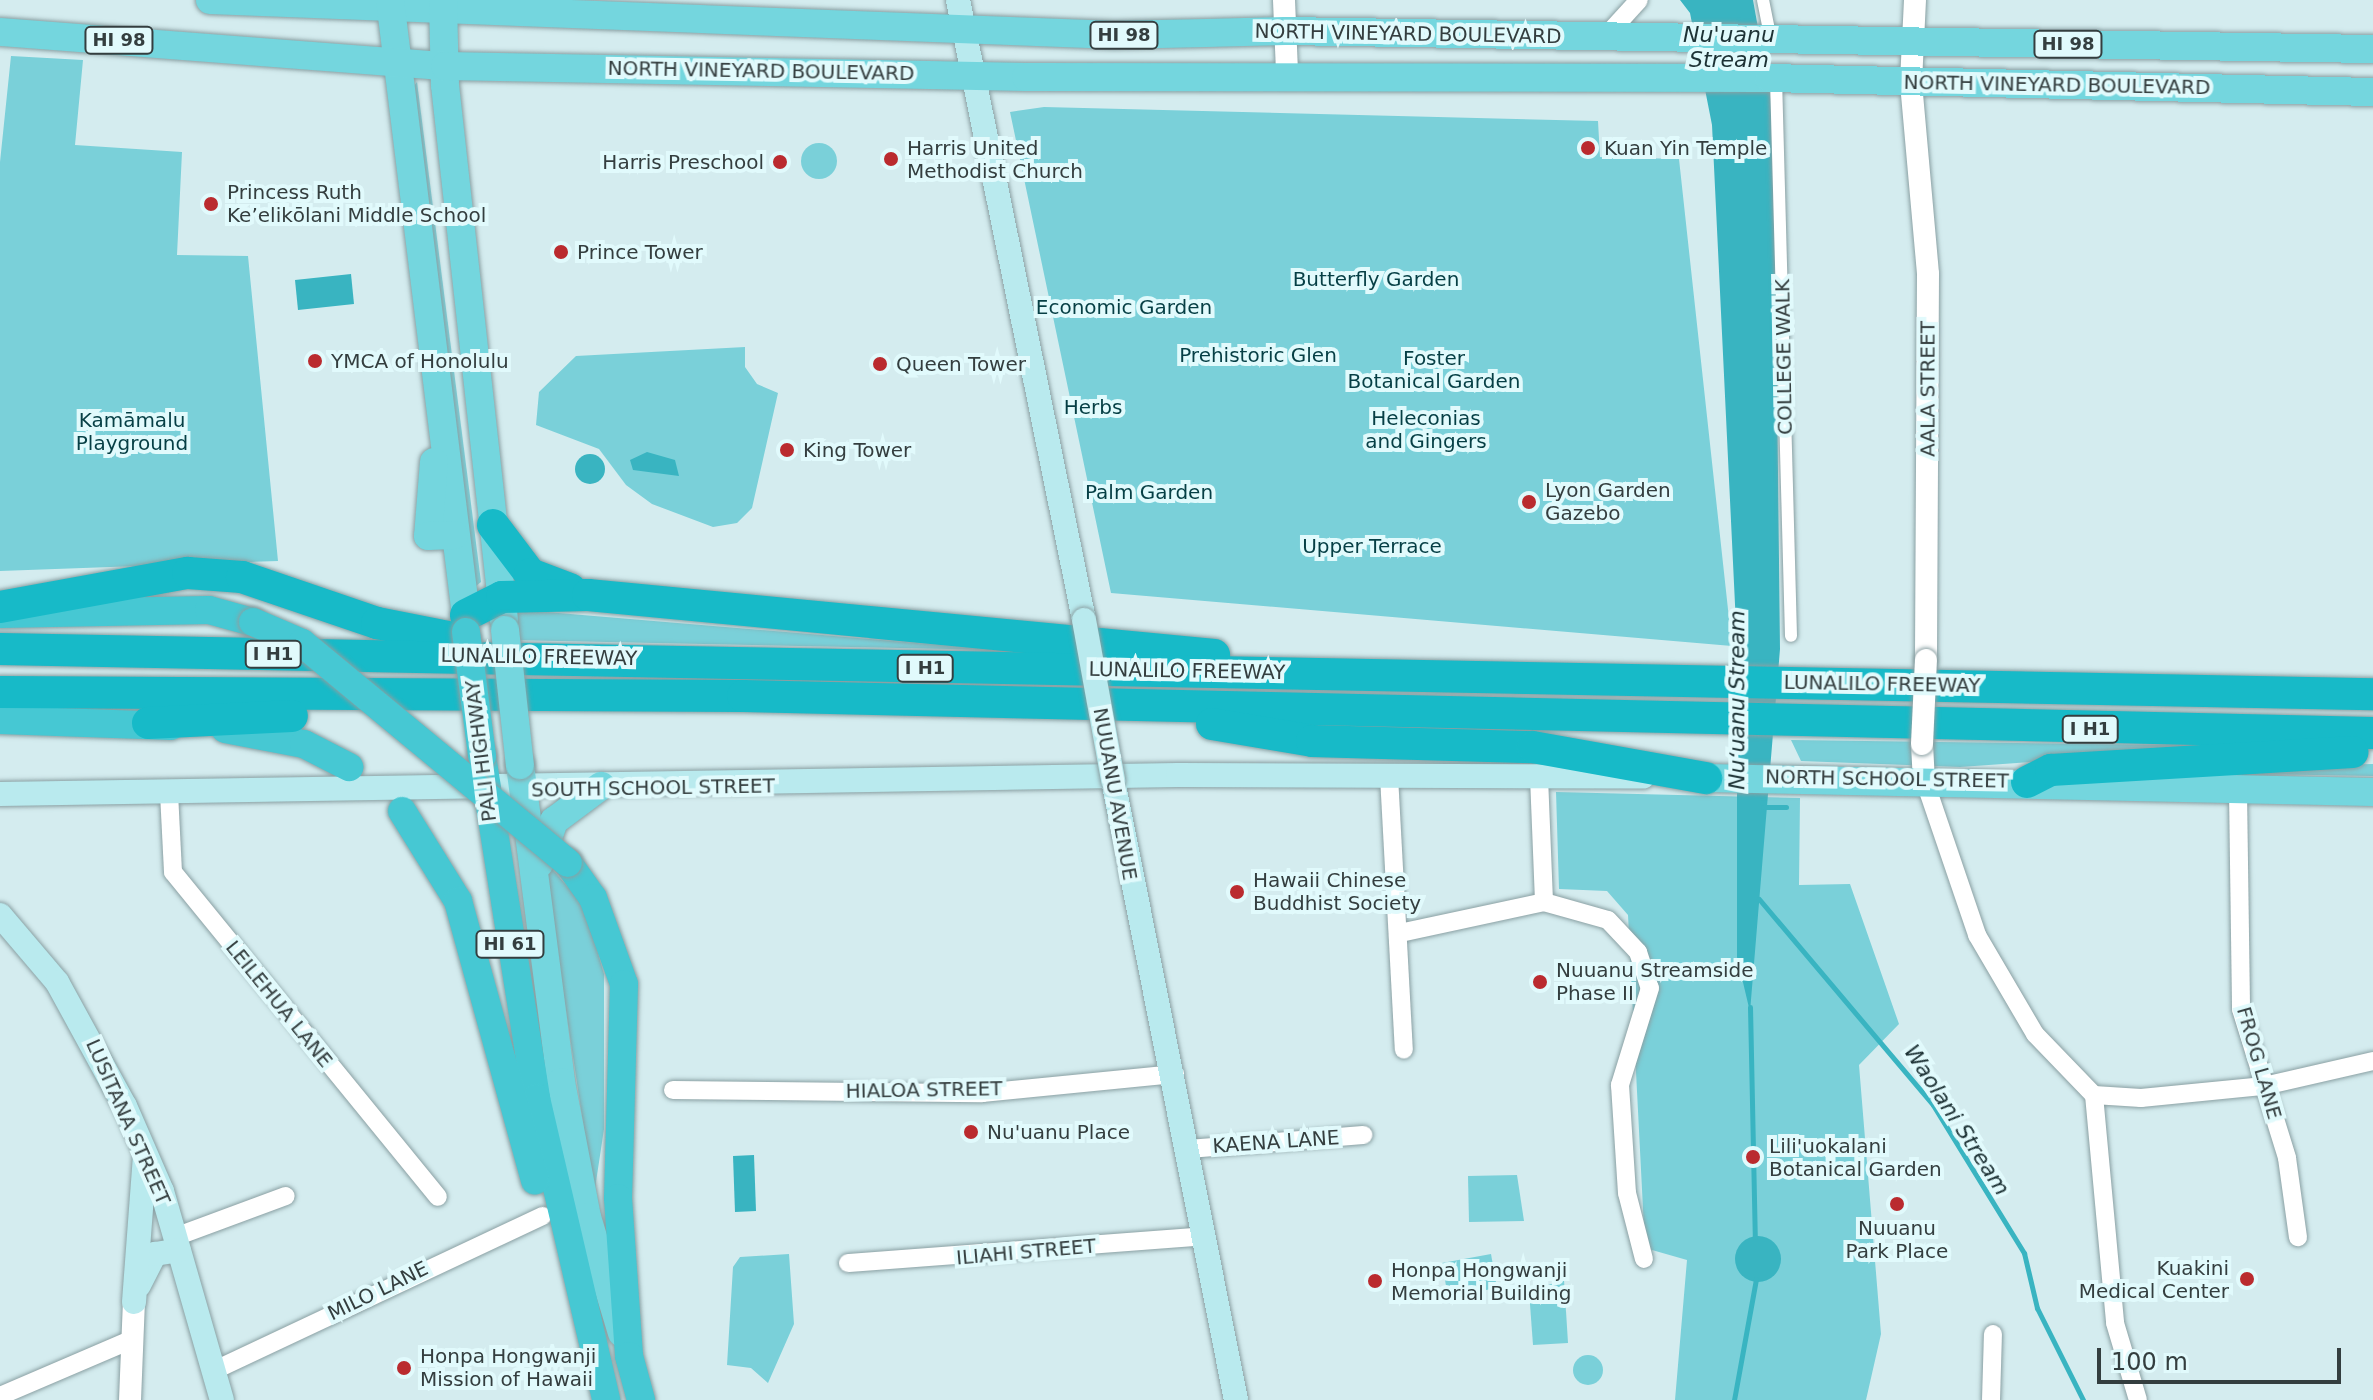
<!DOCTYPE html>
<meta charset="utf-8">
<style>
body{margin:0}
#map{position:relative;width:2373px;height:1400px;overflow:hidden;background:#d4ecef;font-family:"DejaVu Sans",sans-serif}
div>[style]{position:absolute}
[style*='--x']{left:calc(var(--x)*1px);top:calc(var(--y)*1px);width:calc(var(--w)*1px);rotate:calc(var(--a)*1deg)}
.green>*{inset:0;background:#7ad0d9}
.round{border-radius:50%}
.water>*{inset:0;background:#39b4c1}
.stream>*{height:5px;margin:-2.5px;padding:0 2.5px;transform-origin:2.5px;border-radius:2.5px;background:#39b4c1}
.roads{filter:drop-shadow(0 0 2px #8aa0a3) drop-shadow(0 0 2px #8aa0a3)}
.pedestrian>*{height:12px;margin:-6px;padding:0 6px;transform-origin:6px;border-radius:6px;background:#fff}
.minor>*{height:18px;margin:-9px;padding:0 9px;transform-origin:9px;border-radius:9px;background:#fff}
.tertiary>*{height:22px;margin:-11px;padding:0 11px;transform-origin:11px;border-radius:11px;background:#fff}
.secondary>*{height:24px;margin:-12px;padding:0 12px;transform-origin:12px;border-radius:12px;background:#b9eaee}
.primary>*{height:28px;margin:-14px;padding:0 14px;transform-origin:14px;border-radius:14px;background:#74d6de}
.trunk>*{height:28px;margin:-14px;padding:0 14px;transform-origin:14px;border-radius:14px;background:#46c8d3}
.motorway>*{height:32px;margin:-16px;padding:0 16px;transform-origin:16px;border-radius:16px;background:#17bac8}
.bridges{filter:drop-shadow(0 0 2px #8aa0a3) drop-shadow(0 0 2px #8aa0a3)}
.tertiary-bridge>*{height:22px;margin:-11px;padding:0 11px;transform-origin:11px;border-radius:11px;background:#fff}
.secondary-bridge>*{height:24px;margin:-12px;padding:0 12px;transform-origin:12px;border-radius:12px;background:#b9eaee}
.primary-bridge>*{height:28px;margin:-14px;padding:0 14px;transform-origin:14px;border-radius:14px;background:#74d6de}
.trunk-bridge>*{height:28px;margin:-14px;padding:0 14px;transform-origin:14px;border-radius:14px;background:#46c8d3}
.dots>*{width:22px;height:22px;translate:-50% -50%;box-sizing:border-box;border:4px solid #e1fafc;border-radius:50%}
span{translate:-50% -50%;white-space:nowrap;text-align:center;line-height:1.15;-webkit-text-stroke:8px #e1fafc;paint-order:stroke}
.shield-label span{padding:2px 6px;background:#e1fafc;border:2px solid;border-radius:6px;-webkit-text-stroke-width:0}
.shield-label{font-size:18px;color:#343e3f;font-weight:700}
.street-label{font-size:20px;color:#343e3f}
.poi-label{font-size:20px;color:#343e3f}
.left{translate:0 -50%;text-align:left}
.right{translate:-100% -50%;text-align:right}
.park-label{font-size:20px;color:#063f45}
.water-label{font-size:22px;color:#1d3235;font-style:italic}
.scale{position:absolute;left:2097px;top:1348px;width:244px;height:36px;box-sizing:border-box;border:4px solid #343e3f;border-top:0;padding-left:10px;font-size:24px;line-height:28px;white-space:nowrap;color:#343e3f;-webkit-text-stroke:6px #e1fafc;paint-order:stroke}
</style>
<div id="map">
<div class="green">
<div style="clip-path:polygon(11px 56px,83px 60px,75px 145px,182px 152px,177px 255px,248px 256px,278px 561px,0 571px,0 162px)"></div>
<div style="clip-path:polygon(417px 82px,481px 582px,466px 594px,414px 86px)"></div>
<div style="clip-path:polygon(1044px 107px,1598px 121px,1600px 157px,1679px 159px,1732px 646px,1111px 593px,1010px 112px)"></div>
<div class="round" style="left:801px;top:143px;width:36px;height:36px"></div>
<div style="clip-path:polygon(745px 347px,745px 367px,757px 384px,778px 393px,752px 508px,737px 523px,713px 527px,652px 504px,626px 485px,599px 449px,536px 425px,539px 392px,576px 356px)"></div>
<div style="clip-path:polygon(511px 609px,1001px 650px,510px 640px)"></div>
<div style="clip-path:polygon(1791px 740px,2170px 745px,2260px 746px,1960px 767px,1801px 761px)"></div>
<div style="clip-path:polygon(2373px 764px,2373px 776px,2192px 773px,2191px 767px)"></div>
<div style="clip-path:polygon(1556px 792px,1800px 798px,1799px 885px,1850px 884px,1899px 1024px,1859px 1065px,1881px 1334px,1866px 1400px,1675px 1400px,1687px 1260px,1645px 1248px,1628px 915px,1607px 891px,1559px 889px)"></div>
<div style="clip-path:polygon(543px 859px,584px 905px,604px 974px,604px 1129px,594px 1195px)"></div>
<div style="clip-path:polygon(1517px 1175px,1524px 1221px,1469px 1222px,1468px 1176px)"></div>
<div style="clip-path:polygon(789px 1254px,794px 1324px,768px 1383px,751px 1368px,727px 1365px,733px 1267px,740px 1257px)"></div>
<div style="clip-path:polygon(1491px 1254px,1497px 1288px,1448px 1297px,1442px 1263px)"></div>
<div style="clip-path:polygon(1564px 1280px,1568px 1343px,1533px 1345px,1529px 1291px)"></div>
<div class="round" style="left:1573px;top:1355px;width:30px;height:30px"></div>
</div>
<div class="water">
<div style="clip-path:polygon(1680px 0,1753px 0,1774px 116px,1780px 649px,1750px 1012px,1737px 957px,1737px 646px,1712px 125px,1690px 13px)"></div>
<div style="clip-path:polygon(351px 274px,354px 304px,298px 310px,295px 280px)"></div>
<div style="clip-path:polygon(647px 452px,675px 460px,679px 476px,633px 470px,630px 460px)"></div>
<div class="round" style="left:575px;top:454px;width:30px;height:30px"></div>
<div style="clip-path:polygon(754px 1155px,756px 1211px,735px 1212px,733px 1156px)"></div>
<div class="round" style="left:1735px;top:1236px;width:46px;height:46px"></div>
</div>
<div class="stream">
<div style="--x:1763;--y:807;--w:23;--a:0"></div>
<div style="--x:1759;--y:899;--w:270;--a:49.8"></div>
<div style="--x:1933;--y:1105;--w:174;--a:58.4"></div>
<div style="--x:2024;--y:1253;--w:57;--a:76.7"></div>
<div style="--x:2037;--y:1308;--w:103;--a:63.4"></div>
<div style="--x:1750;--y:1007;--w:230;--a:88.8"></div>
<div style="--x:1734;--y:1400;--w:123;--a:-79.7"></div>
</div>
<div class="roads">
<div class="pedestrian">
<div style="--x:1763;--y:0;--w:41;--a:78.7"></div>
<div style="--x:1776;--y:78;--w:558;--a:88.46"></div>
</div>
<div class="minor">
<div style="--x:1607;--y:35;--w:47;--a:-47.6"></div>
<div style="--x:1389;--y:776;--w:274;--a:86.9"></div>
<div style="--x:1539;--y:777;--w:125;--a:87.7"></div>
<div style="--x:1544;--y:902;--w:66;--a:15.7"></div>
<div style="--x:1608;--y:920;--w:44;--a:46.8"></div>
<div style="--x:1638;--y:952;--w:38;--a:72"></div>
<div style="--x:1650;--y:988;--w:102;--a:107.2"></div>
<div style="--x:1620;--y:1085;--w:108;--a:86.3"></div>
<div style="--x:1627;--y:1193;--w:68;--a:75.6"></div>
<div style="--x:1924;--y:779;--w:165;--a:71.2"></div>
<div style="--x:1977;--y:935;--w:115;--a:59.6"></div>
<div style="--x:2035;--y:1034;--w:85;--a:46"></div>
<div style="--x:2094;--y:1095;--w:229;--a:84.7"></div>
<div style="--x:2115;--y:1323;--w:80;--a:73.4"></div>
<div style="--x:2238;--y:791;--w:218;--a:89.2"></div>
<div style="--x:2241;--y:1009;--w:156;--a:72.8"></div>
<div style="--x:2287;--y:1158;--w:80;--a:82.1"></div>
<div style="--x:169;--y:793;--w:79;--a:87.1"></div>
<div style="--x:173;--y:872;--w:419;--a:50.8"></div>
<div style="--x:1400;--y:933;--w:147;--a:-12.1"></div>
<div style="--x:673;--y:1090;--w:309;--a:0.6"></div>
<div style="--x:982;--y:1093;--w:194;--a:-5.6"></div>
<div style="--x:2094;--y:1095;--w:47;--a:3.7"></div>
<div style="--x:2141;--y:1098;--w:124;--a:-5.6"></div>
<div style="--x:2264;--y:1086;--w:112;--a:-12.9"></div>
<div style="--x:1188;--y:1149;--w:176;--a:-4.6"></div>
<div style="--x:175;--y:1237;--w:118;--a:-20.3"></div>
<div style="--x:848;--y:1263;--w:358;--a:-4.3"></div>
<div style="--x:215;--y:1370;--w:362;--a:-25.2"></div>
<div style="--x:0;--y:1396;--w:145;--a:-23.2"></div>
<div style="--x:1991;--y:1400;--w:66;--a:-88.3"></div>
</div>
<div class="tertiary">
<div style="--x:1284;--y:0;--w:73;--a:87.6"></div>
<div style="--x:1915;--y:0;--w:83;--a:92.8"></div>
<div style="--x:1911;--y:83;--w:192;--a:84.9"></div>
<div style="--x:1928;--y:274;--w:386;--a:90.3"></div>
<div style="--x:1922;--y:744;--w:35;--a:87"></div>
<div style="--x:130;--y:1400;--w:98;--a:-87.7"></div>
</div>
<div class="secondary">
<div style="--x:958;--y:0;--w:633;--a:78.51"></div>
<div style="--x:1113;--y:780;--w:632;--a:78.78"></div>
<div style="--x:0;--y:794;--w:1178;--a:-0.92"></div>
<div style="--x:1178;--y:775;--w:465;--a:0.2"></div>
<div style="--x:0;--y:915;--w:88;--a:49.6"></div>
<div style="--x:57;--y:982;--w:141;--a:61.3"></div>
<div style="--x:125;--y:1106;--w:93;--a:66.5"></div>
<div style="--x:162;--y:1191;--w:217;--a:74"></div>
<div style="--x:139;--y:1285;--w:35;--a:-63"></div>
<div style="--x:155;--y:1254;--w:24;--a:-9"></div>
<div style="--x:134;--y:1302;--w:147;--a:-85.7"></div>
</div>
<div class="primary">
<div style="--x:210;--y:0;--w:905;--a:2.22"></div>
<div style="--x:1114;--y:35;--w:171;--a:-1.3"></div>
<div style="--x:1285;--y:31;--w:1088;--a:0.95"></div>
<div style="--x:390;--y:0;--w:620;--a:82.96"></div>
<div style="--x:443;--y:0;--w:85;--a:88.7"></div>
<div style="--x:445;--y:85;--w:538;--a:83.71"></div>
<div style="--x:0;--y:32;--w:446;--a:4.4"></div>
<div style="--x:445;--y:66;--w:581;--a:1.08"></div>
<div style="--x:1026;--y:77;--w:743;--a:0.08"></div>
<div style="--x:1769;--y:78;--w:604;--a:1.33"></div>
<div style="--x:434;--y:462;--w:74;--a:94.6"></div>
<div style="--x:428;--y:536;--w:26;--a:-2"></div>
<div style="--x:520;--y:765;--w:320;--a:82.6"></div>
<div style="--x:561;--y:1082;--w:137;--a:79.1"></div>
<div style="--x:587;--y:1217;--w:121;--a:73.2"></div>
<div style="--x:1706;--y:778;--w:667;--a:1.2"></div>
<div style="--x:539;--y:864;--w:46;--a:-70.8"></div>
<div style="--x:554;--y:821;--w:59;--a:-36.7"></div>
</div>
<div class="trunk">
<div style="--x:0;--y:614;--w:209;--a:-1.1"></div>
<div style="--x:209;--y:610;--w:46;--a:15.3"></div>
<div style="--x:0;--y:720;--w:171;--a:2"></div>
<div style="--x:225;--y:729;--w:80;--a:10.8"></div>
<div style="--x:304;--y:744;--w:51;--a:27.1"></div>
<div style="--x:482;--y:756;--w:346;--a:81"></div>
<div style="--x:536;--y:1098;--w:310;--a:76.9"></div>
<div style="--x:402;--y:811;--w:106;--a:58.1"></div>
<div style="--x:458;--y:901;--w:290;--a:74.6"></div>
<div style="--x:568;--y:863;--w:43;--a:54.5"></div>
<div style="--x:593;--y:898;--w:91;--a:70.2"></div>
<div style="--x:624;--y:984;--w:214;--a:91.6"></div>
<div style="--x:618;--y:1198;--w:158;--a:86"></div>
<div style="--x:629;--y:1356;--w:46;--a:74.7"></div>
</div>
<div class="motorway">
<div style="--x:493;--y:525;--w:61;--a:52.9"></div>
<div style="--x:530;--y:574;--w:43;--a:20.6"></div>
<div style="--x:0;--y:607;--w:191;--a:-10.3"></div>
<div style="--x:188;--y:573;--w:54;--a:4.2"></div>
<div style="--x:242;--y:577;--w:143;--a:18.8"></div>
<div style="--x:377;--y:623;--w:89;--a:11.1"></div>
<div style="--x:466;--y:615;--w:40;--a:-26.6"></div>
<div style="--x:502;--y:597;--w:86;--a:-1.3"></div>
<div style="--x:588;--y:595;--w:629;--a:5.47"></div>
<div style="--x:0;--y:649;--w:2373;--a:1.09"></div>
<div style="--x:0;--y:692;--w:743;--a:0.31"></div>
<div style="--x:743;--y:696;--w:1630;--a:1.3"></div>
<div style="--x:148;--y:723;--w:144;--a:-2.8"></div>
<div style="--x:1212;--y:724;--w:101;--a:9.6"></div>
<div style="--x:1312;--y:741;--w:221;--a:1.6"></div>
<div style="--x:1533;--y:747;--w:176;--a:10.2"></div>
<div style="--x:2027;--y:782;--w:27;--a:-27"></div>
<div style="--x:2051;--y:770;--w:302;--a:-3.4"></div>
</div>
</div>
<div class="bridges">
<div class="tertiary-bridge">
<div style="--x:1922;--y:744;--w:84;--a:-87.3"></div>
</div>
<div class="secondary-bridge">
<div style="--x:1084;--y:620;--w:163;--a:79.7"></div>
</div>
<div class="primary-bridge">
<div style="--x:505;--y:630;--w:136;--a:83.7"></div>
</div>
<div class="trunk-bridge">
<div style="--x:253;--y:622;--w:53;--a:23.2"></div>
<div style="--x:302;--y:643;--w:345;--a:39.6"></div>
<div style="--x:466;--y:632;--w:125;--a:82.6"></div>
</div>
</div>
<div class="dots">
<div style="left:1588px;top:148px;background:#ba2b2f"></div>
<div style="left:891px;top:159px;background:#ba2b2f"></div>
<div style="left:780px;top:162px;background:#ba2b2f"></div>
<div style="left:211px;top:204px;background:#ba2b2f"></div>
<div style="left:561px;top:252px;background:#ba2b2f"></div>
<div style="left:315px;top:361px;background:#ba2b2f"></div>
<div style="left:880px;top:364px;background:#ba2b2f"></div>
<div style="left:787px;top:450px;background:#ba2b2f"></div>
<div style="left:1529px;top:502px;background:#ba2b2f"></div>
<div style="left:1237px;top:892px;background:#ba2b2f"></div>
<div style="left:1540px;top:982px;background:#ba2b2f"></div>
<div style="left:971px;top:1132px;background:#ba2b2f"></div>
<div style="left:1753px;top:1157px;background:#ba2b2f"></div>
<div style="left:1897px;top:1204px;background:#ba2b2f"></div>
<div style="left:2247px;top:1279px;background:#ba2b2f"></div>
<div style="left:1375px;top:1281px;background:#ba2b2f"></div>
<div style="left:404px;top:1368px;background:#ba2b2f"></div>
</div>
<div class="shield-label">
<span style="left:1124px;top:35px">HI 98</span>
<span style="left:119px;top:40px">HI 98</span>
<span style="left:2068px;top:44px">HI 98</span>
<span style="left:273px;top:654px">I H1</span>
<span style="left:925px;top:668px">I H1</span>
<span style="left:2090px;top:729px">I H1</span>
<span style="left:510px;top:944px">HI 61</span>
</div>
<div class="street-label">
<span style="left:1408px;top:34px;rotate:1deg">NORTH VINEYARD BOULEVARD</span>
<span style="left:761px;top:71px;rotate:1deg">NORTH VINEYARD BOULEVARD</span>
<span style="left:2057px;top:85px;rotate:1deg">NORTH VINEYARD BOULEVARD</span>
<span style="left:1784px;top:357px;rotate:-91deg">COLLEGE WALK</span>
<span style="left:1928px;top:389px;rotate:-90deg">AALA STREET</span>
<span style="left:539px;top:657px;rotate:1deg">LUNALILO FREEWAY</span>
<span style="left:1187px;top:671px;rotate:1deg">LUNALILO FREEWAY</span>
<span style="left:1882px;top:684px;rotate:1deg">LUNALILO FREEWAY</span>
<span style="left:481px;top:751px;rotate:-97deg">PALI HIGHWAY</span>
<span style="left:1887px;top:779px;rotate:1deg">NORTH SCHOOL STREET</span>
<span style="left:653px;top:788px;rotate:-1deg">SOUTH SCHOOL STREET</span>
<span style="left:1115px;top:794px;rotate:80deg">NUUANU AVENUE</span>
<span style="left:279px;top:1004px;rotate:51deg">LEILEHUA LANE</span>
<span style="left:2259px;top:1063px;rotate:74deg">FROG LANE</span>
<span style="left:924px;top:1090px;rotate:-1deg">HIALOA STREET</span>
<span style="left:128px;top:1122px;rotate:66deg">LUSITANA STREET</span>
<span style="left:1276px;top:1142px;rotate:-4deg">KAENA LANE</span>
<span style="left:1026px;top:1252px;rotate:-5deg">ILIAHI STREET</span>
<span style="left:378px;top:1291px;rotate:-26deg">MILO LANE</span>
</div>
<div class="poi-label">
<span class="left" style="left:907px;top:160px">Harris United<br>Methodist Church</span>
<span class="left" style="left:1604px;top:148px">Kuan Yin Temple</span>
<span class="right" style="left:764px;top:162px">Harris Preschool</span>
<span class="left" style="left:227px;top:204px">Princess Ruth<br>Ke’elikōlani Middle School</span>
<span class="left" style="left:577px;top:252px">Prince Tower</span>
<span class="left" style="left:331px;top:361px">YMCA of Honolulu</span>
<span class="left" style="left:896px;top:364px">Queen Tower</span>
<span class="left" style="left:803px;top:450px">King Tower</span>
<span class="left" style="left:1545px;top:502px">Lyon Garden<br>Gazebo</span>
<span class="left" style="left:1253px;top:892px">Hawaii Chinese<br>Buddhist Society</span>
<span class="left" style="left:1556px;top:982px">Nuuanu Streamside<br>Phase II</span>
<span class="left" style="left:987px;top:1132px">Nu'uanu Place</span>
<span class="left" style="left:1769px;top:1158px">Lili'uokalani<br>Botanical Garden</span>
<span style="left:1897px;top:1240px">Nuuanu<br>Park Place</span>
<span class="right" style="left:2229px;top:1280px">Kuakini<br>Medical Center</span>
<span class="left" style="left:1391px;top:1282px">Honpa Hongwanji<br>Memorial Building</span>
<span class="left" style="left:420px;top:1368px">Honpa Hongwanji<br>Mission of Hawaii</span>
</div>
<div class="park-label">
<span style="left:1376px;top:279px">Butterfly Garden</span>
<span style="left:1124px;top:307px">Economic Garden</span>
<span style="left:1258px;top:355px">Prehistoric Glen</span>
<span style="left:1434px;top:370px">Foster<br>Botanical Garden</span>
<span style="left:1093px;top:407px">Herbs</span>
<span style="left:1426px;top:430px">Heleconias<br>and Gingers</span>
<span style="left:132px;top:432px">Kamāmalu<br>Playground</span>
<span style="left:1149px;top:492px">Palm Garden</span>
<span style="left:1372px;top:546px">Upper Terrace</span>
</div>
<div class="water-label">
<span style="left:1729px;top:47px">Nu'uanu<br>Stream</span>
<span style="left:1737px;top:700px;rotate:-90deg">Nuʻuanu Stream</span>
<span style="left:1957px;top:1120px;rotate:57deg">Waolani Stream</span>
</div>
<div class="scale">100 m</div>
</div>
